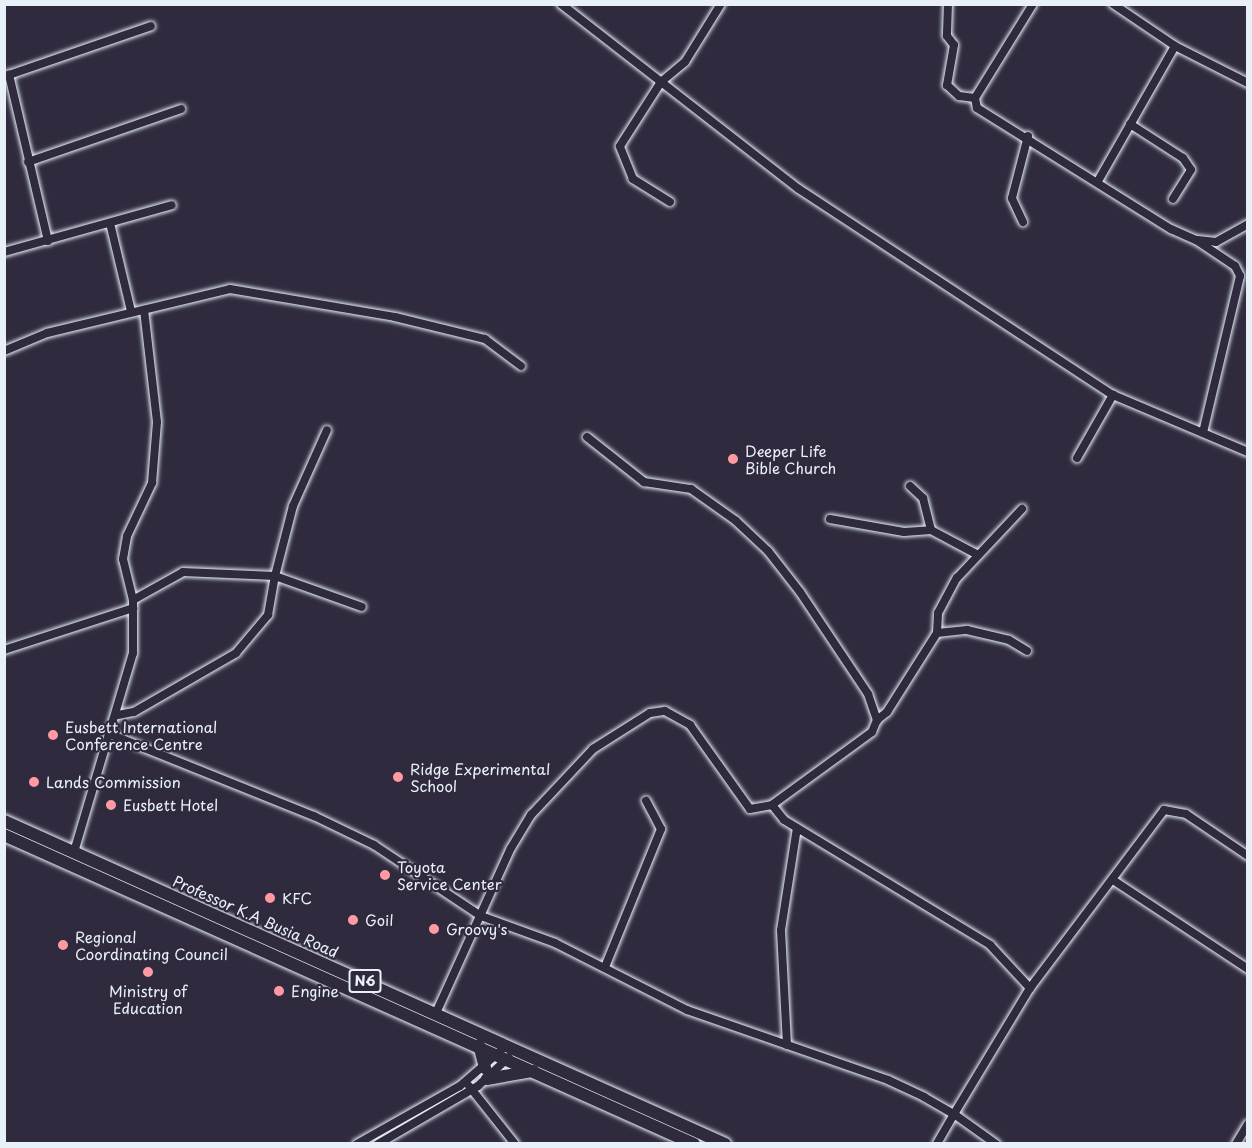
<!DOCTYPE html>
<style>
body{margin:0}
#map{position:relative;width:1252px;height:1148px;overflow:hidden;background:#2f2a3d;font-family:"Playpen Sans",sans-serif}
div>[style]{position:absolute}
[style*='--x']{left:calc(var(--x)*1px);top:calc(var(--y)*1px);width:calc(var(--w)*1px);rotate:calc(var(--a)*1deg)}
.roads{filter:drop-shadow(0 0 2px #e8f1f8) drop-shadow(0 0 2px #e8f1f8)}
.minor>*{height:8px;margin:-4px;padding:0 4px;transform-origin:4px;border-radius:4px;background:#2f2a3d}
.primary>*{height:12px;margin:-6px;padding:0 6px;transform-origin:6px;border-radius:6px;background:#2f2a3d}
.dots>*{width:16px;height:16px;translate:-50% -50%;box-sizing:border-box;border:3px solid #2f2a3d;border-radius:50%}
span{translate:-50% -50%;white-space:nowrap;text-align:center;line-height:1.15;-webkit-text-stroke:4.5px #2f2a3d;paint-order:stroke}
.shield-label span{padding:2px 4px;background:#2f2a3d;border:2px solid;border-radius:4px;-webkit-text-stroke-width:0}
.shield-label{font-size:14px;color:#e8f1f8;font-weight:700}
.poi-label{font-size:15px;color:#e8f1f8}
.left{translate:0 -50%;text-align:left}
.street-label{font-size:15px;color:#e8f1f8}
.frame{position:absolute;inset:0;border:6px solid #e8f1f8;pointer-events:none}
</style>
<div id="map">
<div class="roads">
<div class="minor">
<div style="--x:561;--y:4;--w:301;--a:37.9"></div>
<div style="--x:799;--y:189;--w:376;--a:33.3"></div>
<div style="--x:1113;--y:395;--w:147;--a:22.9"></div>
<div style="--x:948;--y:4;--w:32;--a:92"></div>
<div style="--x:947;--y:36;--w:11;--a:52"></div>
<div style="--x:954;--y:45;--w:41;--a:99.9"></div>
<div style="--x:947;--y:85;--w:16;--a:43"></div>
<div style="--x:959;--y:96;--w:16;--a:7"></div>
<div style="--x:1033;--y:4;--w:110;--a:121.7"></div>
<div style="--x:975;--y:98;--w:10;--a:79"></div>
<div style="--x:977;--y:108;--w:229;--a:32"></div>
<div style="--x:1171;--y:229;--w:27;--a:24"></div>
<div style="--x:1196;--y:240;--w:47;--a:33.7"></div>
<div style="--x:1235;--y:266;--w:11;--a:63"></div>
<div style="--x:1240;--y:276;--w:161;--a:103.3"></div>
<div style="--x:1113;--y:4;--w:75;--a:34.1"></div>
<div style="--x:1175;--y:46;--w:82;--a:26.9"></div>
<div style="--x:1130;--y:124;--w:63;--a:32.7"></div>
<div style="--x:1183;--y:158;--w:14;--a:56"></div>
<div style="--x:1191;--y:170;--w:34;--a:122"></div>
<div style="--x:28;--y:162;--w:162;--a:-19.1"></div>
<div style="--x:1098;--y:181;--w:155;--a:-60.3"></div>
<div style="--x:670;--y:202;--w:44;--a:-148.1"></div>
<div style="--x:633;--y:179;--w:35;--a:-112"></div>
<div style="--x:620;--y:146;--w:76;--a:-57.4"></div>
<div style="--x:661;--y:82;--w:31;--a:-40"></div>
<div style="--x:685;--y:62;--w:68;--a:-58.2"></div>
<div style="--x:1023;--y:222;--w:26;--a:-115"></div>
<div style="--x:1012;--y:198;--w:64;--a:-75.5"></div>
<div style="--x:110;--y:223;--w:90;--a:76.6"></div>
<div style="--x:1198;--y:240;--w:18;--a:6"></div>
<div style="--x:1216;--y:242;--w:37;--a:-29"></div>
<div style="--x:48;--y:241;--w:171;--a:-103.2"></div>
<div style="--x:9;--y:75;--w:150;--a:-19"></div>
<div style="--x:4;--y:252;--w:174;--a:-15.6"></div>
<div style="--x:4;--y:351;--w:47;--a:-22.7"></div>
<div style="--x:47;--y:333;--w:188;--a:-13.5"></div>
<div style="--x:230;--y:289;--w:167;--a:9.6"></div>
<div style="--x:395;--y:317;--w:93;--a:13.7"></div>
<div style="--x:485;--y:339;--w:45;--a:36.9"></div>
<div style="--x:587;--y:437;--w:73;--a:38.3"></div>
<div style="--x:644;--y:482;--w:48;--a:8.5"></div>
<div style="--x:691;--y:489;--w:55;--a:35.4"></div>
<div style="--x:736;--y:521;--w:44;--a:43.2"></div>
<div style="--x:768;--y:551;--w:52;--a:52"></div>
<div style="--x:800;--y:592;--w:123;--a:56.3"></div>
<div style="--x:868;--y:694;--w:28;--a:71"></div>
<div style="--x:877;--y:720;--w:13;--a:113"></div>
<div style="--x:872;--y:732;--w:124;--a:143.9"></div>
<div style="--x:1077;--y:458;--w:73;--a:-60.3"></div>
<div style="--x:910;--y:486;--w:18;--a:43"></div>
<div style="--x:923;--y:498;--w:33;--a:76"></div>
<div style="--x:931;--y:530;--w:53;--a:28"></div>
<div style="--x:830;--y:519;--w:75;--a:10"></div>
<div style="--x:904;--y:532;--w:27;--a:-4"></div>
<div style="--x:133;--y:600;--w:57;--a:-29.2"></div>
<div style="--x:183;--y:572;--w:92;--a:2.5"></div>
<div style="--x:275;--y:576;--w:72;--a:-75.6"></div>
<div style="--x:293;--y:506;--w:83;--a:-65.9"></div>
<div style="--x:937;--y:633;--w:30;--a:-6"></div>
<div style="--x:967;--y:630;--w:43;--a:13.4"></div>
<div style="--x:1009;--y:640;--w:21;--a:31"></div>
<div style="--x:4;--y:650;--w:136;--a:-18"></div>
<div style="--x:118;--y:715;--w:16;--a:-11"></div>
<div style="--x:134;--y:712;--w:118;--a:-30"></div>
<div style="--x:236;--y:653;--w:50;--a:-49.9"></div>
<div style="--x:268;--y:615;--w:40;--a:-80"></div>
<div style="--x:275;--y:576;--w:92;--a:19.6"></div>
<div style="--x:877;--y:720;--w:13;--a:-39"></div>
<div style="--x:887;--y:712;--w:93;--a:-57.7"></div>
<div style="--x:937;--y:633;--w:20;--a:-87"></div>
<div style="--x:938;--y:613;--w:40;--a:-62"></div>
<div style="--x:957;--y:578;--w:95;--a:-46.7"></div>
<div style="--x:112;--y:735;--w:218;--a:21.9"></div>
<div style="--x:314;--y:816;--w:67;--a:25.8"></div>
<div style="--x:374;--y:845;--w:128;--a:33.6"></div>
<div style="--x:481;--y:916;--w:79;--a:20"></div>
<div style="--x:555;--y:943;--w:148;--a:26.9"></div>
<div style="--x:687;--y:1010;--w:213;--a:19.2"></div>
<div style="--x:888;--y:1080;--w:40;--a:25"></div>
<div style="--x:924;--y:1097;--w:34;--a:30"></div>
<div style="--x:954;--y:1114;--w:34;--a:120"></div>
<div style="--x:74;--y:852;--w:208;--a:-73.5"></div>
<div style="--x:133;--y:653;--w:53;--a:-90"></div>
<div style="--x:133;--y:600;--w:42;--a:-103.7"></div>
<div style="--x:123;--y:559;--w:23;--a:-80"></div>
<div style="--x:127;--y:536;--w:59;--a:-64.7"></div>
<div style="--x:152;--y:483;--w:61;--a:-85.3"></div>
<div style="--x:157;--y:422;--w:113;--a:-96.6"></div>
<div style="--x:1113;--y:880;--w:162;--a:33.4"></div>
<div style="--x:605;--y:967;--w:149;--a:-67.9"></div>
<div style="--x:661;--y:829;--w:32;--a:-118"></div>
<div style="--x:1030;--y:988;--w:223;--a:-53"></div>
<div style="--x:1164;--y:810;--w:22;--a:10"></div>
<div style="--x:1186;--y:814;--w:75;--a:34.1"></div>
<div style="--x:436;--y:1013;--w:181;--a:-65.6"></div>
<div style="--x:511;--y:848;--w:39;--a:-59"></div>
<div style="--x:531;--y:815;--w:91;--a:-46.8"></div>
<div style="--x:593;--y:749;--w:67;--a:-32.3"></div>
<div style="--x:650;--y:713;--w:15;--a:-8"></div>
<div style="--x:665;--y:711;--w:29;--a:29"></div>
<div style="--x:690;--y:725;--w:103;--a:54.5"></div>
<div style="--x:750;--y:809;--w:22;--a:-10"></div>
<div style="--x:772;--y:805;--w:19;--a:51"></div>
<div style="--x:784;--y:820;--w:241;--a:31.2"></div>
<div style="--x:990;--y:945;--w:59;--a:47.1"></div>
<div style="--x:1030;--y:988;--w:147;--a:121.1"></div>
<div style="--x:954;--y:1114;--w:52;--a:35.5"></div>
<div style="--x:787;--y:1045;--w:115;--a:-93"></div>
<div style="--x:781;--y:930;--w:103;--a:-81.1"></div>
<div style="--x:469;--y:1086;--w:74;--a:51.6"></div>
<div style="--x:357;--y:1144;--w:118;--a:-29.4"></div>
<div style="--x:460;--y:1086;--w:61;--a:-41"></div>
<div style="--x:378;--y:1144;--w:116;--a:-30.1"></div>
<div style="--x:478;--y:1086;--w:42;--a:-43.1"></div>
<div style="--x:1236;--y:1144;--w:23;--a:-59"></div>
</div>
<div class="primary">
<div style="--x:4;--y:821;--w:790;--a:24.13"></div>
<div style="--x:4;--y:835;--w:756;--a:24.12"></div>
<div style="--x:479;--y:1045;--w:24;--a:75"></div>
<div style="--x:487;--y:1079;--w:47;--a:-9.9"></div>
</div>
</div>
<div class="dots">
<div style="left:733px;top:459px;background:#ff9aa2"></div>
<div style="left:53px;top:735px;background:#ff9aa2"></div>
<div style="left:398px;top:777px;background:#ff9aa2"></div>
<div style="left:34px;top:782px;background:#ff9aa2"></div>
<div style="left:111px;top:805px;background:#ff9aa2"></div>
<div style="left:385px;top:875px;background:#ff9aa2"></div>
<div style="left:270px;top:898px;background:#ff9aa2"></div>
<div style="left:353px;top:920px;background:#ff9aa2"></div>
<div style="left:434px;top:929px;background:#ff9aa2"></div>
<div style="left:63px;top:945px;background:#ff9aa2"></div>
<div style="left:148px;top:972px;background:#ff9aa2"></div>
<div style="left:279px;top:991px;background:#ff9aa2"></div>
</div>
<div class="shield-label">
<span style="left:365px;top:981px">N6</span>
</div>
<div class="poi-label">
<span class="left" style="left:745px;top:459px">Deeper Life<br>Bible Church</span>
<span class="left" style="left:65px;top:735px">Eusbett International<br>Conference Centre</span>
<span class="left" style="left:410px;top:777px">Ridge Experimental<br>School</span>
<span class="left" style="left:46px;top:782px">Lands Commission</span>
<span class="left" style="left:123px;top:805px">Eusbett Hotel</span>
<span class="left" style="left:397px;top:875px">Toyota<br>Service Center</span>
<span class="left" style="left:282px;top:898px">KFC</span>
<span class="left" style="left:365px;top:920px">Goil</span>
<span class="left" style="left:446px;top:929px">Groovy's</span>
<span class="left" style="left:75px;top:945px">Regional<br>Coordinating Council</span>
<span style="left:148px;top:999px">Ministry of<br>Education</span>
<span class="left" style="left:291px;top:991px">Engine</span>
</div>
<div class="street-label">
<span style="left:256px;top:916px;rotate:24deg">Professor K.A Busia Road</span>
</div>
<div class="frame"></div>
</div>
